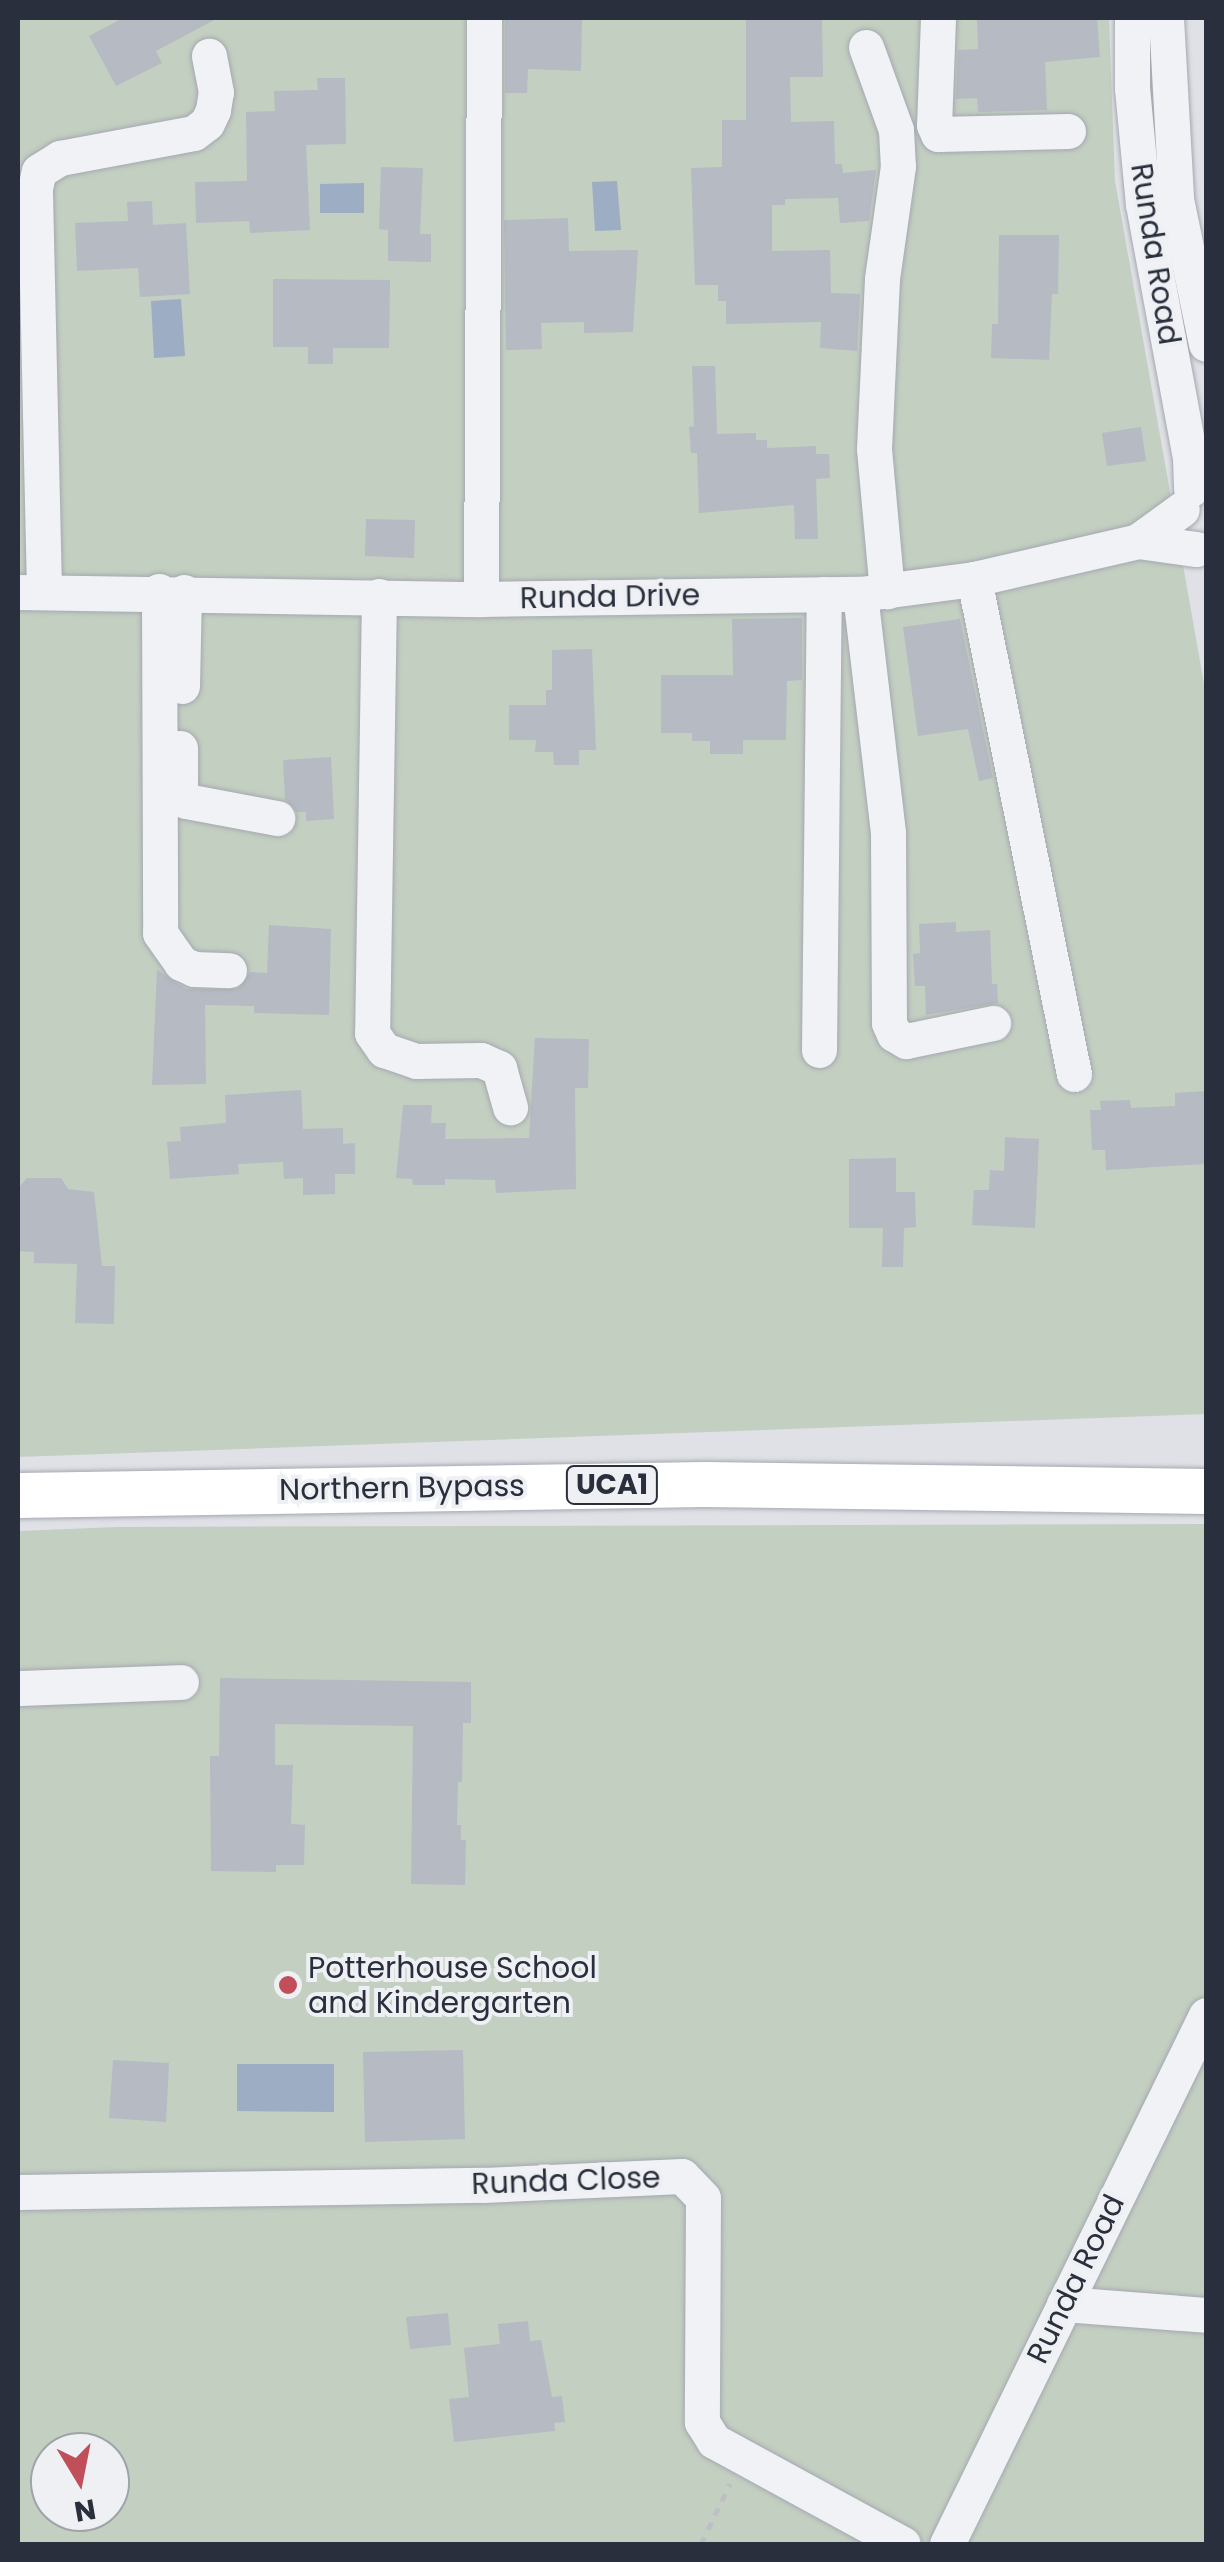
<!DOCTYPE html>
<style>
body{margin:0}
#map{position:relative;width:1224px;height:2562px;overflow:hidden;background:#dfe1e6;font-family:Poppins,sans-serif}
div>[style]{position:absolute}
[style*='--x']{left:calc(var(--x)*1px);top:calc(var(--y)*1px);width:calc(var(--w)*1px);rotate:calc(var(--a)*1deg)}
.green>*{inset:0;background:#c3cfc1}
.water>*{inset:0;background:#9dadc3}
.building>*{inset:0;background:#b6bac3}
.path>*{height:5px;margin-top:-2.5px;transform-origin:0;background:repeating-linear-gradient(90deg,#bdbfc5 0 8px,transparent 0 16px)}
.roads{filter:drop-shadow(0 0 2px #a5a8b0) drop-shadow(0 0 2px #a5a8b0)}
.minor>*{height:35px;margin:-17.5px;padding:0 17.5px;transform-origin:17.5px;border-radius:17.5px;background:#f1f2f5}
.major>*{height:45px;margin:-22.5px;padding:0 22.5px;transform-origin:22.5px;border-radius:22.5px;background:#fff}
.dots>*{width:28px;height:28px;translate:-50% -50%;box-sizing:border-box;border:5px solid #eef0f4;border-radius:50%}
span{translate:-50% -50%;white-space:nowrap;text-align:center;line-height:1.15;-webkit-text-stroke:8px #eef0f4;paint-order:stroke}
.shield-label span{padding:2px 8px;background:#eef0f4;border:2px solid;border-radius:8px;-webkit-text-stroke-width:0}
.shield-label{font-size:28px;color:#292f3c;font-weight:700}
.street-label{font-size:30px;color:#292f3c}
.poi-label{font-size:30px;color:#292f3c}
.left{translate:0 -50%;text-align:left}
.frame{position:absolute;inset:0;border:20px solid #292f3c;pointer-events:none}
.north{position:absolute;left:30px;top:2432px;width:100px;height:100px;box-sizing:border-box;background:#eef0f4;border:2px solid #9fa3aa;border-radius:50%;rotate:170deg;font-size:28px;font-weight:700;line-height:40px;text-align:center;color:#292f3c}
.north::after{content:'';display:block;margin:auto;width:35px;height:45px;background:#c04f59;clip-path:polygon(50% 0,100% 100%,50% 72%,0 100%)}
</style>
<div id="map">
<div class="green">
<div style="clip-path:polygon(18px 18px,1109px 18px,1115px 181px,1206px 695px,1206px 1414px,18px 1457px)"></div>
<div style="clip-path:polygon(evenodd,1206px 1524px,1206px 2544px,18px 2544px,18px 1531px,117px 1527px,1206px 1524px,50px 2452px,110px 2452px,110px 2512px,50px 2512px,50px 2452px)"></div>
</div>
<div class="water">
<div style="clip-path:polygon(617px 181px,621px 230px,595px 231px,592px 182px)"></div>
<div style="clip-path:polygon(364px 183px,364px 213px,320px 213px,320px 184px)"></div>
<div style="clip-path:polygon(181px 299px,185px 356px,154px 358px,151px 301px)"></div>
<div style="clip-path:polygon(237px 2064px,334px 2064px,334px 2112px,237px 2111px)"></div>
</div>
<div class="building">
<div style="clip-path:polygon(123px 18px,218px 18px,156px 51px,162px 63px,116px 86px,89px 36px)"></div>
<div style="clip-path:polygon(505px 18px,582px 18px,581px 71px,528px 69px,527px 93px,505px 93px)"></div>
<div style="clip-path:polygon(746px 18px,822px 18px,823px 77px,790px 77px,791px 122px,834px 121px,835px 164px,842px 164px,843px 173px,876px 170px,869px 221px,840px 223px,838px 198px,785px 199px,785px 205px,772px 205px,772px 251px,830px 250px,831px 293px,860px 294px,857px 351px,820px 348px,821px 322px,726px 324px,726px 301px,718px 301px,718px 285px,695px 285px,691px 168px,722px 167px,722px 120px,746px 120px)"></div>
<div style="clip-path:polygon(977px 18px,1097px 18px,1100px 57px,1045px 62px,1047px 110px,978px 112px,977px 98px,956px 99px,958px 50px,978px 49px)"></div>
<div style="clip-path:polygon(317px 78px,345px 78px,346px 144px,306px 145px,310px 230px,250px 233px,249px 221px,196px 223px,195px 182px,247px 181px,246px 112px,275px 111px,274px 91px,318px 90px)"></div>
<div style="clip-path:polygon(381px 167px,423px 168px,420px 234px,431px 234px,431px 262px,388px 261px,388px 230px,379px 229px)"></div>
<div style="clip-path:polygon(152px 201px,153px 225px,186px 223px,190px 294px,140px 297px,138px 268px,77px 271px,75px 223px,128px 221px,127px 202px)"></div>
<div style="clip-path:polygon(568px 218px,569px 251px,638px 250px,633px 332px,584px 333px,584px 322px,541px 323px,542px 349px,506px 350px,504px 220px)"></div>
<div style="clip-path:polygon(999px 235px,1059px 235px,1058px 294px,1052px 294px,1049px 360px,991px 358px,992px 324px,998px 324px)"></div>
<div style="clip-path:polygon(273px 279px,390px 280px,389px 348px,333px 348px,333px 364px,308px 364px,308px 347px,273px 347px)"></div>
<div style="clip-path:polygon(692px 366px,715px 366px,717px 434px,756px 433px,756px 440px,767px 440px,767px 448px,816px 446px,816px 454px,829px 454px,830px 478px,816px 479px,818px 539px,795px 539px,794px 505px,699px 513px,697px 453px,691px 453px,689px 427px,694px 426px)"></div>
<div style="clip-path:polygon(1141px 427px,1146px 461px,1107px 466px,1102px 433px)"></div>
<div style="clip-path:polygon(366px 519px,415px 520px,414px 558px,365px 556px)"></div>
<div style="clip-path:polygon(802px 618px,802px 680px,787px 681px,786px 740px,743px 740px,743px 754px,710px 754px,710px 741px,692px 741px,692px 733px,661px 733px,661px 675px,733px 675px,732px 619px)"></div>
<div style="clip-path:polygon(960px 619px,993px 778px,979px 781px,968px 729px,918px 736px,903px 627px)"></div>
<div style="clip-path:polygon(592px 649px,596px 750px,579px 750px,579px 765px,554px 765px,553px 752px,535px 752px,536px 740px,509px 740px,509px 705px,546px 705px,546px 690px,552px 690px,552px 650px)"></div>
<div style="clip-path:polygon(331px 757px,334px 819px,306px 821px,306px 812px,297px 812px,285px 799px,283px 760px)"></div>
<div style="clip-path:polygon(956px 922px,956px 932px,990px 930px,992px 984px,997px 984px,998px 1003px,926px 1015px,925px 986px,915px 986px,913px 954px,920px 953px,919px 924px)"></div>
<div style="clip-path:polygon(269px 925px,331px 929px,329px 1015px,254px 1013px,254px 1006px,205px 1005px,206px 1084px,152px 1085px,157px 970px,186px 989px,238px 989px,250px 972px,267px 973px)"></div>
<div style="clip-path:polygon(535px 1038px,589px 1039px,588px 1088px,575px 1088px,576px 1189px,496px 1193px,495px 1180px,445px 1179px,445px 1185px,413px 1185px,412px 1179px,396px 1178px,403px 1105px,432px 1105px,431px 1123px,446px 1123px,445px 1139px,529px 1138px)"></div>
<div style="clip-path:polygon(301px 1090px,303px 1129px,343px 1128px,343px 1144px,355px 1143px,355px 1174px,335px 1174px,335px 1194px,303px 1195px,303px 1178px,284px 1179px,283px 1162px,238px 1164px,239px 1174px,170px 1179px,167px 1142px,181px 1141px,180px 1127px,226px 1123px,225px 1095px)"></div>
<div style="clip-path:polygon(1205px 1091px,1206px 1164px,1106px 1170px,1105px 1150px,1092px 1150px,1090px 1110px,1101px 1110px,1100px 1101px,1130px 1100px,1131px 1108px,1175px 1106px,1175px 1093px)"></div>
<div style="clip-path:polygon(1005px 1137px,1039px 1139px,1035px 1228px,972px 1225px,974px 1190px,989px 1190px,990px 1170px,1004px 1171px)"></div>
<div style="clip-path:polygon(896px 1158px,896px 1192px,915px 1192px,916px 1227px,904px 1228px,903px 1267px,882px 1267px,883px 1228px,849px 1228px,849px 1159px)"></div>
<div style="clip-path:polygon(27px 1178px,61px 1178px,68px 1189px,94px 1192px,102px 1266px,115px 1266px,114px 1324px,75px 1323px,77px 1264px,34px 1263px,34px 1252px,18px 1251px,18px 1188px)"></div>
<div style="clip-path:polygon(220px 1678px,471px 1682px,471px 1723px,463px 1723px,462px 1782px,458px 1782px,457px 1825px,461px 1825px,461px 1840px,466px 1840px,465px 1885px,411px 1884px,413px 1726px,275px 1724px,275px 1765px,293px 1765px,291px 1824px,305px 1825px,304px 1865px,276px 1865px,276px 1872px,211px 1871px,210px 1756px,219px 1756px)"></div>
<div style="clip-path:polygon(463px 2050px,465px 2139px,365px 2142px,363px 2052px)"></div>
<div style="clip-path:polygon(113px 2060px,169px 2063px,166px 2122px,109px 2118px)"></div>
<div style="clip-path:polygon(448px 2313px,451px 2345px,410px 2349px,406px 2317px)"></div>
<div style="clip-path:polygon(528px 2321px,530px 2341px,541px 2340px,552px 2397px,562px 2396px,565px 2422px,554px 2423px,555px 2431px,454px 2442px,449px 2399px,469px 2397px,464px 2348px,500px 2344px,498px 2324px)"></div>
</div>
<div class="path">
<div style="--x:701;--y:2544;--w:67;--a:-64.2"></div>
</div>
<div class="roads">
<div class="minor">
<div style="--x:938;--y:18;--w:107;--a:92.1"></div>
<div style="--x:934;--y:125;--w:10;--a:66"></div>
<div style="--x:938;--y:134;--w:130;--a:-1.3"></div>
<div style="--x:1132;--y:18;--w:70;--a:90"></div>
<div style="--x:1132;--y:88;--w:117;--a:84.6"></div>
<div style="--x:1143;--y:204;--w:257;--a:79.5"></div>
<div style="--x:1190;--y:457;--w:32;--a:88"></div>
<div style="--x:1166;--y:18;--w:181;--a:86.8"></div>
<div style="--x:1176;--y:199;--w:148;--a:78.3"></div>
<div style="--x:866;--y:47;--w:88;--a:70.1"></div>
<div style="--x:896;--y:130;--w:36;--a:87"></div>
<div style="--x:898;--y:166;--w:114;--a:98.1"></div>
<div style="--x:882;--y:279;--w:170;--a:92.7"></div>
<div style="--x:874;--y:449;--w:143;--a:84.8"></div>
<div style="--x:1138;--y:541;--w:54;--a:-36"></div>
<div style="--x:974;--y:579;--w:505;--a:78.58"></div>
<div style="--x:44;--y:590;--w:402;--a:-91.3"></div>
<div style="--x:35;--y:188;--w:17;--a:-77"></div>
<div style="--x:39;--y:171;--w:25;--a:-32"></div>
<div style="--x:60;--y:158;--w:136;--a:-10.6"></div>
<div style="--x:194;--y:133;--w:16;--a:-38"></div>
<div style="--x:207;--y:123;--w:14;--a:-65"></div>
<div style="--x:213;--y:110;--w:18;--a:-81"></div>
<div style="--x:216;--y:92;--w:37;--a:-101"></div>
<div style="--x:159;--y:591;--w:342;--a:89.8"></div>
<div style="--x:160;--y:933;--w:37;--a:55"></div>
<div style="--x:181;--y:963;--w:14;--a:25"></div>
<div style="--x:194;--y:969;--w:35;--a:2"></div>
<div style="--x:18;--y:592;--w:463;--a:0.9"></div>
<div style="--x:481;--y:599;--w:379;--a:-0.8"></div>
<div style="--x:860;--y:594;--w:115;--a:-7.5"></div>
<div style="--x:974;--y:579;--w:168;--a:-13"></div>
<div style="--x:1138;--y:541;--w:59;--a:7.9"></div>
<div style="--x:860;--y:594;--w:241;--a:83.3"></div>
<div style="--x:888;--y:833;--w:190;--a:89.7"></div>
<div style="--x:889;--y:1023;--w:12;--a:66"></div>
<div style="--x:894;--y:1034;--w:14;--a:30"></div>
<div style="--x:906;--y:1041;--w:89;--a:-11.7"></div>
<div style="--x:379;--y:596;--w:437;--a:90.9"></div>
<div style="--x:372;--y:1033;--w:21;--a:55"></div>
<div style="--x:384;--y:1050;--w:34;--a:19"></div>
<div style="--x:416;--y:1061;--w:65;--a:-0.9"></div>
<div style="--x:481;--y:1060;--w:20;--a:24"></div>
<div style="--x:499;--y:1068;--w:41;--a:74.2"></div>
<div style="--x:481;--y:599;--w:581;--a:-89.7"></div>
<div style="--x:182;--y:686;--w:94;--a:-88.8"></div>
<div style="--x:180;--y:748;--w:41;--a:90"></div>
<div style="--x:180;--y:789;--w:13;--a:63"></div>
<div style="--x:186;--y:801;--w:93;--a:10.6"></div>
<div style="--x:819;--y:1050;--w:456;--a:-89.4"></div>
<div style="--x:18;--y:1688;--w:163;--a:-2.1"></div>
<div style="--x:18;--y:2192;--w:465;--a:-0.9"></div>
<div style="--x:483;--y:2185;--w:199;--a:-2.6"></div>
<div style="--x:682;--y:2176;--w:30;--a:46"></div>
<div style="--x:703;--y:2198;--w:224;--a:90.3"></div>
<div style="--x:702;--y:2422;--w:22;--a:58"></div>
<div style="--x:714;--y:2441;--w:215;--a:28.6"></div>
<div style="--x:1064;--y:2304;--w:142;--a:4.4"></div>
<div style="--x:947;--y:2544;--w:589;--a:-63.91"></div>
</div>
<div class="major">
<div style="--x:18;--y:1495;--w:686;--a:-0.92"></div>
<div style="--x:704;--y:1484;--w:502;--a:0.8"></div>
</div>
</div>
<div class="dots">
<div style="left:288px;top:1985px;background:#c04f59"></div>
</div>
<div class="shield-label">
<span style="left:612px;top:1485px">UCA1</span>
</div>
<div class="street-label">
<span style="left:1155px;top:254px;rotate:81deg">Runda Road</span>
<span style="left:610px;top:597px;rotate:-1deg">Runda Drive</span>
<span style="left:402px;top:1488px;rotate:-1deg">Northern Bypass</span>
<span style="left:566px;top:2181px;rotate:-2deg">Runda Close</span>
<span style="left:1076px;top:2279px;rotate:-64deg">Runda Road</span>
</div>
<div class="poi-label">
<span class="left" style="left:308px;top:1985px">Potterhouse School<br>and Kindergarten</span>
</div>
<div class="frame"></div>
<div class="north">N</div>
</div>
